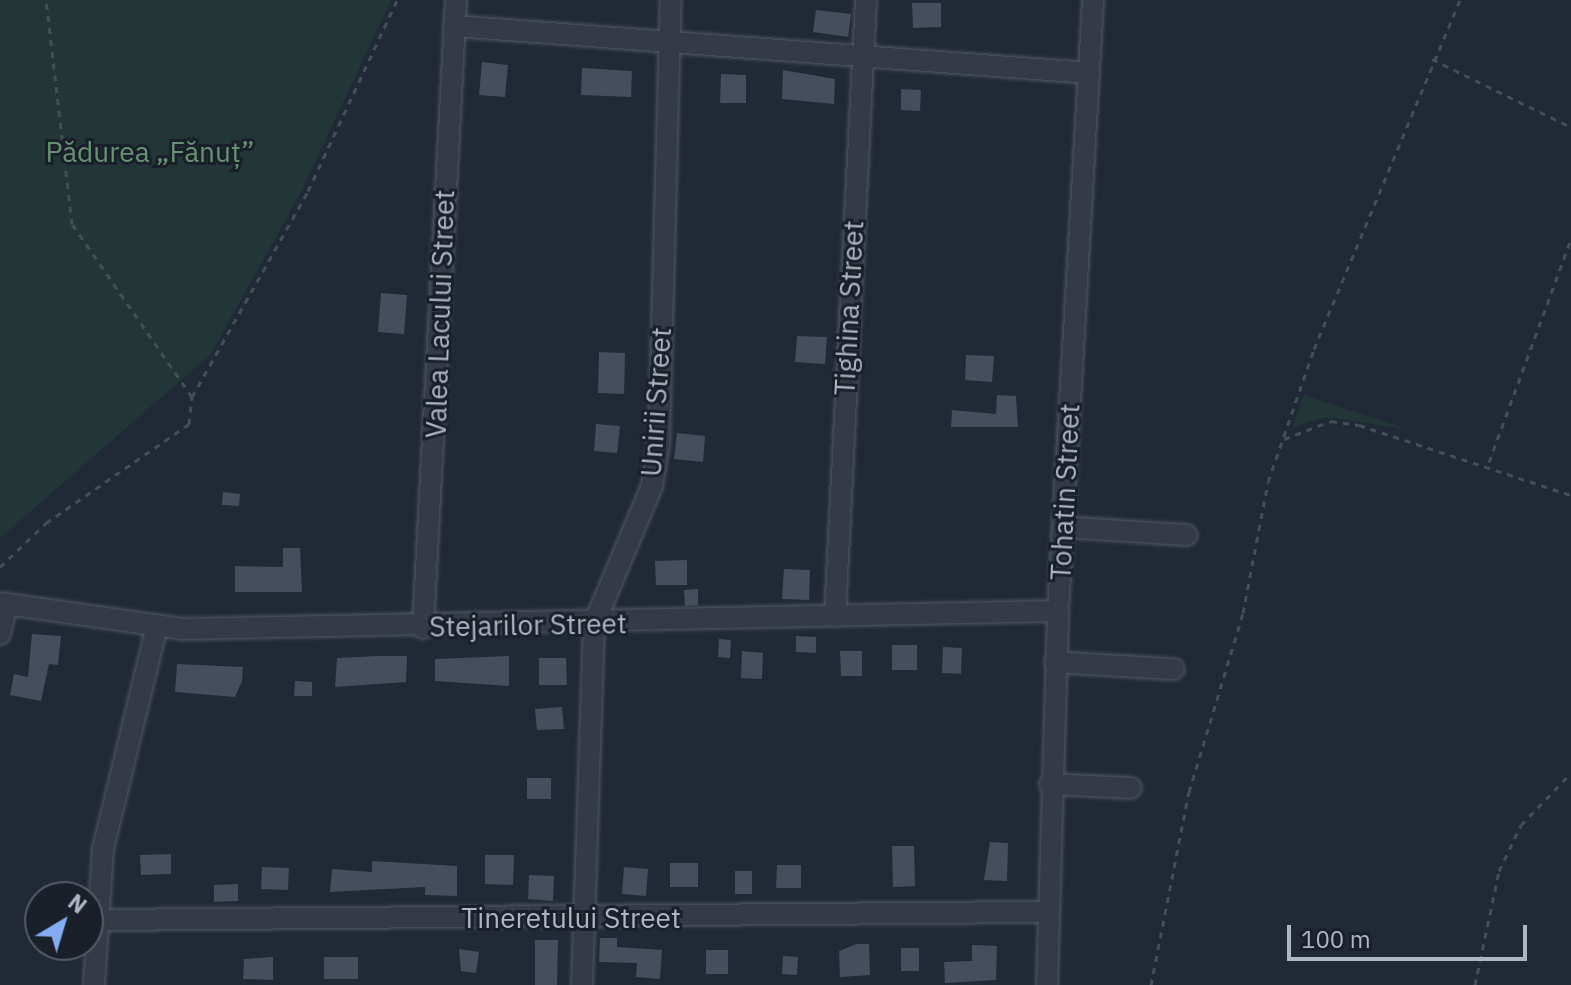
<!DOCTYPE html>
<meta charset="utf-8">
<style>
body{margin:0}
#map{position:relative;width:1571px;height:985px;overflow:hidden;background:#202935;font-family:"IBM Plex Sans",sans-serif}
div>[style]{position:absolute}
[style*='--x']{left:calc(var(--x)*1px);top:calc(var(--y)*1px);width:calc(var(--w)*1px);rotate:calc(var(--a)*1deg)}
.green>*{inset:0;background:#233637}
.building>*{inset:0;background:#444e5d}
.path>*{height:3px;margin-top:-1.5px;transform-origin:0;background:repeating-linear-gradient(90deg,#405154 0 6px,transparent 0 12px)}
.roads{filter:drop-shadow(0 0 2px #515864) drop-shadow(0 0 2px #515864)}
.minor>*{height:20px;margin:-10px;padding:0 10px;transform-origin:10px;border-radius:10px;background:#343b46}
span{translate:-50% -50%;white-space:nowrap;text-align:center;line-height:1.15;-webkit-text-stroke:6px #19202a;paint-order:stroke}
.park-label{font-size:28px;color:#679272}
.street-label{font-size:28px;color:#aeb5c3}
.north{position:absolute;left:24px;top:881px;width:80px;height:80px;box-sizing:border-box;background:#19202a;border:2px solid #555c67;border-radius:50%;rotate:38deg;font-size:22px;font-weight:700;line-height:32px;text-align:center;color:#aeb5c3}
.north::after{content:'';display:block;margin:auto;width:28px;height:36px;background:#84acf2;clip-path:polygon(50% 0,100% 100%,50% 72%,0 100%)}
.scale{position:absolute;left:1287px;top:925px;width:240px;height:36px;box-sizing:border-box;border:4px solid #aeb5c3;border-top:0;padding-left:10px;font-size:24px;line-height:28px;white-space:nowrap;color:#aeb5c3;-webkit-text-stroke:6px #19202a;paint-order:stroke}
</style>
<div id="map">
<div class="green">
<div style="clip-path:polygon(0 0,391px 0,301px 192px,210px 355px,0 538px)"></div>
<div style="clip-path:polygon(1303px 395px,1407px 429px,1325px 417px,1293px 427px)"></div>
</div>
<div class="building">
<div style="clip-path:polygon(912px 3px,941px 3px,941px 27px,913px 28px)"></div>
<div style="clip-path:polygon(816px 10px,851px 14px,848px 37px,813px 32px)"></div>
<div style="clip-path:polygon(482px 62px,508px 65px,505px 97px,479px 95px)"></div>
<div style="clip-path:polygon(582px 68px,632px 71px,631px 97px,581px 95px)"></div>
<div style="clip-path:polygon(783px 70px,835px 79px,834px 104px,782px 99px)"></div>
<div style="clip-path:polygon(721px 74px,746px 75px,746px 103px,720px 103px)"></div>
<div style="clip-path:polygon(901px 89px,921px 90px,920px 111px,901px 110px)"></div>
<div style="clip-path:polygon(381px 293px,407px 295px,404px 334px,378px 332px)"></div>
<div style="clip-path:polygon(797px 336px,827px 337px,825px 364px,795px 362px)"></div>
<div style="clip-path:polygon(599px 352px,625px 353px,624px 394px,598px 393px)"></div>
<div style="clip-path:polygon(966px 355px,994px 356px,992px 382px,965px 380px)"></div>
<div style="clip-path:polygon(997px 395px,1016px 396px,1018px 427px,951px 427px,952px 410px,996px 414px)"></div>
<div style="clip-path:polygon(596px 424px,620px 426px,617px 453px,594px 451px)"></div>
<div style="clip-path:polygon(677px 433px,705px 436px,703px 462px,674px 459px)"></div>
<div style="clip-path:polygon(223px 492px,240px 494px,239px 506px,222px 505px)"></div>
<div style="clip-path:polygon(283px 548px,300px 548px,302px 592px,235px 592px,235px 566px,283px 567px)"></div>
<div style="clip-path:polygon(687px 560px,687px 585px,656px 585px,655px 561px)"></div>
<div style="clip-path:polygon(784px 569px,810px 570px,809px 600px,782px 599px)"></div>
<div style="clip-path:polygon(698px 589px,698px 605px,685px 606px,684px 590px)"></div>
<div style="clip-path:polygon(32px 634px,61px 636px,58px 665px,49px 664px,41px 701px,10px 695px,14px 674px,28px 677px)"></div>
<div style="clip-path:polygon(796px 636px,816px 637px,816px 653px,796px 652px)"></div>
<div style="clip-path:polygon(719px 639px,731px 640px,730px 658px,718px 657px)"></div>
<div style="clip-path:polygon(892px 645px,917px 645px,917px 670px,892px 670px)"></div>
<div style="clip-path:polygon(943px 647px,962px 648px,961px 674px,942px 673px)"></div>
<div style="clip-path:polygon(742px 651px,763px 653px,762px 679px,741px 678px)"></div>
<div style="clip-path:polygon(840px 651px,862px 651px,862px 676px,841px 676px)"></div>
<div style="clip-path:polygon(378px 656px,407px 656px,406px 682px,335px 687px,337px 658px)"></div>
<div style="clip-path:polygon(509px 656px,509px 686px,435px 681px,435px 659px)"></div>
<div style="clip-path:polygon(539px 658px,566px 658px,567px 685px,539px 685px)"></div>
<div style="clip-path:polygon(177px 664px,243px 667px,242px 681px,235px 697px,175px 692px)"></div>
<div style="clip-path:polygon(295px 681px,312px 682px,312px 696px,294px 696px)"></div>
<div style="clip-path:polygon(562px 707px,564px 729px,537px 730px,535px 709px)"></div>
<div style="clip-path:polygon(527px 778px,551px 778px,551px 799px,527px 799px)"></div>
<div style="clip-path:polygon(990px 842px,1008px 843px,1007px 881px,984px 880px)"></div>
<div style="clip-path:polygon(892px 846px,914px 846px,915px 886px,893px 887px)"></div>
<div style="clip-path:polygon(171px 854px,171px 874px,141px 875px,140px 855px)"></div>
<div style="clip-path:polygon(485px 855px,514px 855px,513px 885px,485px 884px)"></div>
<div style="clip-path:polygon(372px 861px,457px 866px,457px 896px,425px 895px,425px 887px,330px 892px,332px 869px,372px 872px)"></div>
<div style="clip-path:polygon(670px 863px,698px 863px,698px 887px,670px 887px)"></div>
<div style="clip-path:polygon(777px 865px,801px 865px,801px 888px,776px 888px)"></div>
<div style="clip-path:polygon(262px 867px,289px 868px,288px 890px,261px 889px)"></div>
<div style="clip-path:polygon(624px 867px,648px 869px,646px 896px,622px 894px)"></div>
<div style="clip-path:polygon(735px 871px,752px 871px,752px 894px,735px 894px)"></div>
<div style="clip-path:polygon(529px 875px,554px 876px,553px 901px,528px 899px)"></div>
<div style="clip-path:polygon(238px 884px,238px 901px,214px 902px,214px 885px)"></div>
<div style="clip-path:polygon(600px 938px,617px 938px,617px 947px,662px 950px,660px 979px,636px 977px,637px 963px,599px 962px)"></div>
<div style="clip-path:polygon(535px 940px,558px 940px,557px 985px,535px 985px)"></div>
<div style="clip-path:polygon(856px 944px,869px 944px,870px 975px,840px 977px,839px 951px)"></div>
<div style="clip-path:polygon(972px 945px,997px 946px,996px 980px,945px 983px,944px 962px,972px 961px)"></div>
<div style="clip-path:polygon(901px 948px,919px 948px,919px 971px,901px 971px)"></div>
<div style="clip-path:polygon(459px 949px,479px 952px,476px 973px,461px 971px)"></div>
<div style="clip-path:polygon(706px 950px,728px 950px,728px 974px,706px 974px)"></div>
<div style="clip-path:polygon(783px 956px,798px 957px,797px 975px,782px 974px)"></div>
<div style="clip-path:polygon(273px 957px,273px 980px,243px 979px,244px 959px)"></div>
<div style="clip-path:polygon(324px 957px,358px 957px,358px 979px,324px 979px)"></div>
</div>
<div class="path">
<div style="--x:1432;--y:59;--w:155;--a:26.1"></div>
<div style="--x:192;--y:397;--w:236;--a:-60.6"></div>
<div style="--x:308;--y:191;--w:211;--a:-65"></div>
<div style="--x:1284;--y:439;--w:50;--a:-21"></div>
<div style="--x:1331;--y:421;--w:28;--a:8"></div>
<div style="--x:1359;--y:425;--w:223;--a:18.3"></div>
<div style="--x:1489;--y:462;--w:238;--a:-69.8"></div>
<div style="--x:0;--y:567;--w:64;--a:-43.7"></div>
<div style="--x:46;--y:523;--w:174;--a:-34.7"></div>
<div style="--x:189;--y:424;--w:27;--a:-84"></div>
<div style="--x:192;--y:397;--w:211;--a:-124.7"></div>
<div style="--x:72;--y:224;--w:226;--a:-96.6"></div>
<div style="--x:1151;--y:985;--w:197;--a:-78.9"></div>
<div style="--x:1189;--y:792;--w:187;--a:-73.2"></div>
<div style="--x:1243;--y:613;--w:133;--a:-79.2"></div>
<div style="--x:1268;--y:482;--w:141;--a:-70.9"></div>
<div style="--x:1314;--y:349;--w:378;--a:-67.3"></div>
<div style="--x:1475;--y:985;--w:116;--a:-78.1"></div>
<div style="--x:1499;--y:871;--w:51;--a:-64.4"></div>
<div style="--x:1521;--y:825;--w:72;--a:-46.1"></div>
</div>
<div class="roads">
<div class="minor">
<div style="--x:454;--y:26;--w:637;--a:4.23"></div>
<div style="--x:1063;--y:527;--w:124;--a:3.7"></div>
<div style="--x:0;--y:603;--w:184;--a:8.1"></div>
<div style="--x:182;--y:629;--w:876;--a:-1.18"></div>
<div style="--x:835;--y:616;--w:617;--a:-87.12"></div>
<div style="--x:423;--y:628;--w:629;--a:-86.99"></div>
<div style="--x:0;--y:634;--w:31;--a:-77"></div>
<div style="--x:1055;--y:662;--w:119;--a:3.4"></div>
<div style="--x:1050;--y:784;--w:81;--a:2.8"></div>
<div style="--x:99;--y:920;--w:945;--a:-0.49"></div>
<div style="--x:94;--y:985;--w:136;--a:-86.2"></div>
<div style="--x:103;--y:849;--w:230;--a:-76.4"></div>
<div style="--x:582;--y:985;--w:361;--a:-88.1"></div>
<div style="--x:594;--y:624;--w:150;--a:-67.2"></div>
<div style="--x:652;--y:486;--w:43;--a:-80.5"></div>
<div style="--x:659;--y:444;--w:444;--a:-88.5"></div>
<div style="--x:1047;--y:985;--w:374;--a:-88.3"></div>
<div style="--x:1058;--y:611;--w:612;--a:-86.72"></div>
</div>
</div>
<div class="park-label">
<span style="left:150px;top:152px">Pădurea „Fănuț”</span>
</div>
<div class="street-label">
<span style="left:849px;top:308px;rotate:-87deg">Tighina Street</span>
<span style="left:440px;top:314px;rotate:-88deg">Valea Lacului Street</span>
<span style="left:656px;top:402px;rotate:-86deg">Unirii Street</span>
<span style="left:1065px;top:492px;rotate:-87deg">Tohatin Street</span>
<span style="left:528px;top:625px;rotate:-1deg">Stejarilor Street</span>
<span style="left:571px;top:918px">Tineretului Street</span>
</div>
<div class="north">N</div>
<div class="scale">100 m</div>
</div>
